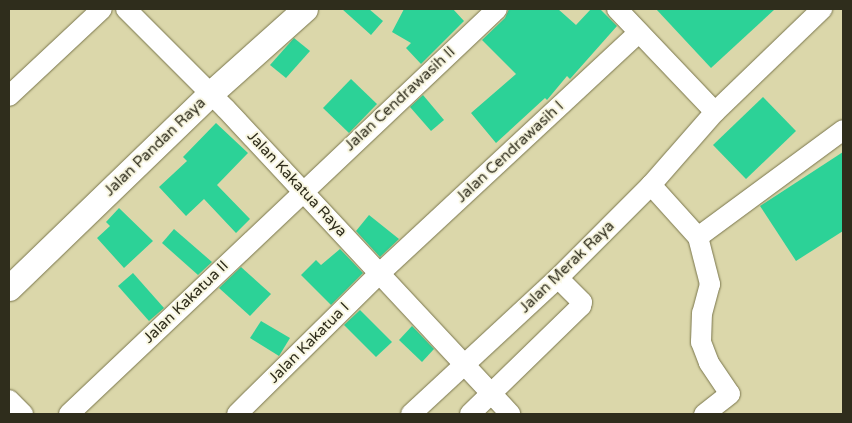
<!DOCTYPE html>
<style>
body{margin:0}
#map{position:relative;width:852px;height:423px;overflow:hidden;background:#dbd7aa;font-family:"Varela Round",sans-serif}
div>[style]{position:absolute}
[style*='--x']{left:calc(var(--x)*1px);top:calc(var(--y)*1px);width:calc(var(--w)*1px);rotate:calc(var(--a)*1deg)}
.building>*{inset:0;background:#2cd297}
.roads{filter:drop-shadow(0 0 1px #79754c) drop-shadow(0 0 1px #79754c)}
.minor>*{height:20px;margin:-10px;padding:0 10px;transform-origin:10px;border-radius:10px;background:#fff}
.tertiary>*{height:25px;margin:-12.5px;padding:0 12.5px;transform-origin:12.5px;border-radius:12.5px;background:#fff}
span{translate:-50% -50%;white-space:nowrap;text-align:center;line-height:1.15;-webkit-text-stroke:4px #f8f6e0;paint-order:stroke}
.street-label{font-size:15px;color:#2f2d1c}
.frame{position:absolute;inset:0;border:10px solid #2f2d1c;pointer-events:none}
</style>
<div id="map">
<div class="building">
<div style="clip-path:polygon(342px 9px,369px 9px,383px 21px,371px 35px)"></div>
<div style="clip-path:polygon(404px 9px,453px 9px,464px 21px,421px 64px,406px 48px,411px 43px,392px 32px)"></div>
<div style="clip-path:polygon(509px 9px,558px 9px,576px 25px,591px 9px,600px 9px,617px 26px,570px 79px,567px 76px,547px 100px,545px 98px,496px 143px,471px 113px,516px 74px,482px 40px,505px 18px)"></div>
<div style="clip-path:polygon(656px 9px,775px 9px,711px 68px)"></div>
<div style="clip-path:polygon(294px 38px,310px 51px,286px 78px,270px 65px)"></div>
<div style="clip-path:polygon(351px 79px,377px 104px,349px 133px,323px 108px)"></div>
<div style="clip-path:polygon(423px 95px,444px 120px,431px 131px,410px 107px)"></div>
<div style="clip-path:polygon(763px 97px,796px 131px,746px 179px,713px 145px)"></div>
<div style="clip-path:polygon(216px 123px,248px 153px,217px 185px,250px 219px,236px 233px,204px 199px,186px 216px,159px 187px,187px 161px,183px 157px)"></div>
<div style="clip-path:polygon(843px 152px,843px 231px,796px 261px,760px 206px)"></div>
<div style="clip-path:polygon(119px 208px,153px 241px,124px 268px,97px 238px,110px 226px,106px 222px)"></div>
<div style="clip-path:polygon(369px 215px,399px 239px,380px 257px,356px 231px)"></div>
<div style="clip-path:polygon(174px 229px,212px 262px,198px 275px,162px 243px)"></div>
<div style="clip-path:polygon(340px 249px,363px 273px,331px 305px,301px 275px,316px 260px,321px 265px)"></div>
<div style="clip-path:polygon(241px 267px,271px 294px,250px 316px,219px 288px)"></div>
<div style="clip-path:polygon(133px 273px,164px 308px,149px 321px,118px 286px)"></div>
<div style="clip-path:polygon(360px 310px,392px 342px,376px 357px,344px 325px)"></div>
<div style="clip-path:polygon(261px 321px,290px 338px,279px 356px,250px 338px)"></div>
<div style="clip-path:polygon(412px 326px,434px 349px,422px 362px,399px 340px)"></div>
</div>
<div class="roads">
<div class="minor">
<div style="--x:126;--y:9;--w:141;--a:45"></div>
<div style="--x:226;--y:109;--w:417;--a:47"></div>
<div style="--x:617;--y:9;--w:142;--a:46.4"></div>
<div style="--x:9;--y:96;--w:127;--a:-43.1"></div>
<div style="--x:651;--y:185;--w:70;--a:47.9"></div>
<div style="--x:698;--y:237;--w:180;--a:-36.4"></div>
<div style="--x:698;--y:237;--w:49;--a:75.7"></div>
<div style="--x:710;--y:284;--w:30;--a:105"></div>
<div style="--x:702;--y:313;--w:29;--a:92"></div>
<div style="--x:701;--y:342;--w:22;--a:69"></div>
<div style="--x:709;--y:363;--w:37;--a:56"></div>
<div style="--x:730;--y:394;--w:33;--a:142"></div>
<div style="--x:9;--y:400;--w:20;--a:45"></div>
<div style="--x:69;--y:414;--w:589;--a:-43.42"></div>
<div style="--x:237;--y:414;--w:202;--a:-44.6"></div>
<div style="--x:381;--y:272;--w:352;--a:-42.9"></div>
<div style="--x:411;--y:414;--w:200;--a:-42.8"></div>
<div style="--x:558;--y:278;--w:132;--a:-45"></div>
<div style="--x:651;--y:185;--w:97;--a:-48.8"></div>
<div style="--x:715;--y:112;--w:149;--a:-43.9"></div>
<div style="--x:470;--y:414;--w:155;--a:-44.2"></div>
<div style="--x:581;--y:306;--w:4;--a:-76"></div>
<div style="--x:582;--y:302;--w:34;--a:-135"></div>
</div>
<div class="tertiary">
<div style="--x:9;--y:288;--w:281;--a:-44"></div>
<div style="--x:211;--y:93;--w:126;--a:-41.8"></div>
</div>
</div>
<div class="street-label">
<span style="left:400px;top:99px;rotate:-43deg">Jalan Cendrawasih II</span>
<span style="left:155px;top:147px;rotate:-44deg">Jalan Pandan Raya</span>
<span style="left:510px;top:152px;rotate:-43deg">Jalan Cendrawasih I</span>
<span style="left:297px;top:184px;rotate:47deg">Jalan Kakatua Raya</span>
<span style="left:567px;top:267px;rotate:-44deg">Jalan Merak Raya</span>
<span style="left:186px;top:302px;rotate:-44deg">Jalan Kakatua II</span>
<span style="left:309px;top:343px;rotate:-45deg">Jalan Kakatua I</span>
</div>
<div class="frame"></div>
</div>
